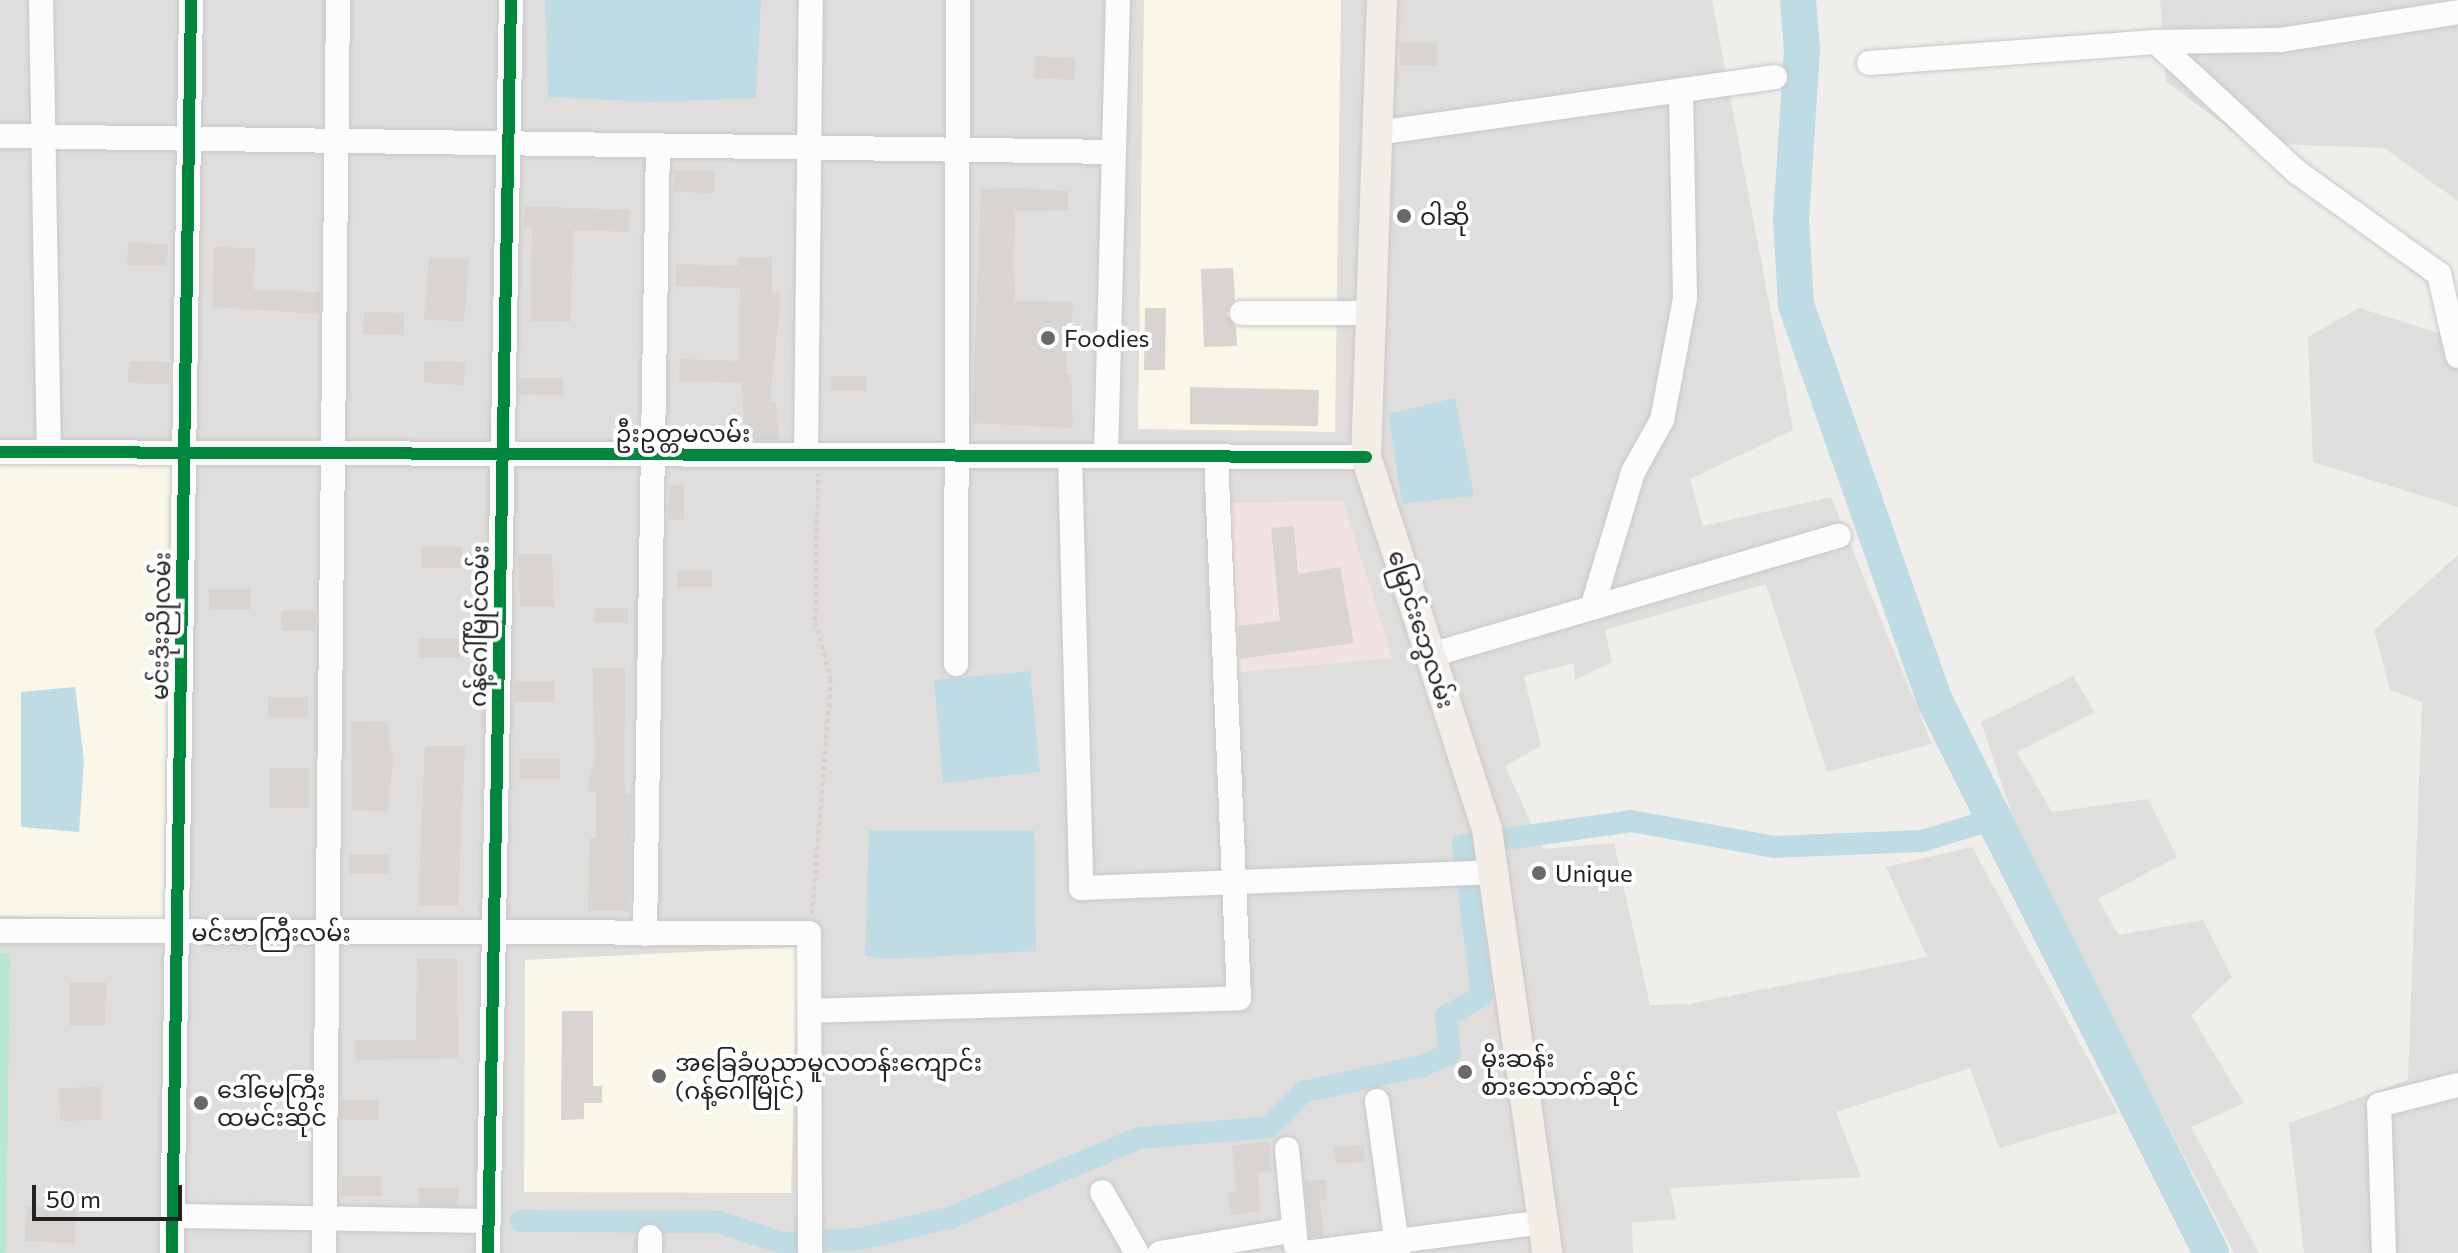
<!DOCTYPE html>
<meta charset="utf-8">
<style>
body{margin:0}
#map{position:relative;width:2458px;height:1253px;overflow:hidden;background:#f0eeeb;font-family:Commissioner,"Noto Sans Myanmar",sans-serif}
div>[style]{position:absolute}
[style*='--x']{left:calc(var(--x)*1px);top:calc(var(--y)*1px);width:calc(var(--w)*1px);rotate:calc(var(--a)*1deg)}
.residential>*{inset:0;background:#dfdedc}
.commercial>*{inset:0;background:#f1e3e1}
.education>*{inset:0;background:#f8f7e8}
.pitch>*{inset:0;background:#b7e6d2}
.water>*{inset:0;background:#bfdbe3}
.canal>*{height:22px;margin:-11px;padding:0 11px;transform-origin:11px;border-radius:11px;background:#bfdbe3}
.river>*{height:36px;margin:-18px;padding:0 18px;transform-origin:18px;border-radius:18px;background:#bfdbe3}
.building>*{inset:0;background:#d7d4d2}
.path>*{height:4px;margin-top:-2px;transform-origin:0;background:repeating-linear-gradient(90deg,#dccecd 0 4px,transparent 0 8px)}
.roads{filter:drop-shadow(0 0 2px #c9c8c7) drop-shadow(0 0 2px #c9c8c7)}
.minor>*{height:24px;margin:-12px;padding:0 12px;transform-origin:12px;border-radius:12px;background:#fdfcfc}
.major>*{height:30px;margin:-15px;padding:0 15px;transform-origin:15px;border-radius:15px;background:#f3ede7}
.cycleway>*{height:12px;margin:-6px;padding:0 6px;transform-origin:6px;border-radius:6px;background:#00873e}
.dots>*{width:22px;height:22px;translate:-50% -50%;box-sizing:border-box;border:4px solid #fff;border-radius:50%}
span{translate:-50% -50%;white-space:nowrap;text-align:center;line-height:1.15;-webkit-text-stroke:8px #fff;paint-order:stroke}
.poi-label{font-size:24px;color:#222}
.left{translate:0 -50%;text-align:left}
.street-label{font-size:24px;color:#222}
.scale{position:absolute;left:32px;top:1185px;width:150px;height:36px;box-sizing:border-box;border:4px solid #222;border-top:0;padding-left:10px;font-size:24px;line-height:28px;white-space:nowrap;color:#222;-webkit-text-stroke:6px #fff;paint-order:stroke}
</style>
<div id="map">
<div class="residential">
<div style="clip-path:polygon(0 0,1712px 0,1793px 430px,1690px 479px,1703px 526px,1831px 497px,1932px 744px,1827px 772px,1766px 584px,1605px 630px,1612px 662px,1575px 680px,1574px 663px,1524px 676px,1541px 746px,1505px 766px,1543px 849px,1614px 843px,1650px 1005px,1689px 1004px,1927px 957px,1886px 867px,1972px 847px,2118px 1113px,1999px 1148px,1970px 1068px,1836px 1112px,1861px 1177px,1670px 1188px,1676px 1219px,1632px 1223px,1633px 1253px,0 1253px,0 662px,15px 660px,33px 443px,0 442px)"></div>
<div style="clip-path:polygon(2160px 0,2458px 0,2458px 201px,2384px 148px,2249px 143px,2166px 82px)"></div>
<div style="clip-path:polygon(2359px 308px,2458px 339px,2458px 507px,2313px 462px,2308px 337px)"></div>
<div style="clip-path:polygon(2458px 555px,2458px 1253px,2304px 1253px,2289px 1123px,2408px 1080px,2422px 702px,2390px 690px,2374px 630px)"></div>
<div style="clip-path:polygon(2073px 676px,2095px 712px,2017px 752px,2052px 812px,2148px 799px,2177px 857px,2098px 899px,2119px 935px,2203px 920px,2232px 977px,2191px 1015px,2244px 1103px,2191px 1127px,2259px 1253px,2234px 1253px,2020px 838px,1981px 722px)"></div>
</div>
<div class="commercial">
<div style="clip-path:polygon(1343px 501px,1392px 658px,1228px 673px,1221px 503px)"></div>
</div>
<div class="education">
<div style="clip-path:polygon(1144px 0,1341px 0,1335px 432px,1138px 429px)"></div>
<div style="clip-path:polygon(0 464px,173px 465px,164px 919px,0 916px)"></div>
<div style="clip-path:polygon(798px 947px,791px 1193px,524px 1192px,525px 960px)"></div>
</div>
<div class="pitch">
<div style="clip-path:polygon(0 953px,10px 953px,6px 1253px,0 1253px)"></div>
</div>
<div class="water">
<div style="clip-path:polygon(545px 0,761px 0,756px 98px,651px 102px,548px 97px)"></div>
<div style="clip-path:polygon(1455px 398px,1474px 496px,1402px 504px,1388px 414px)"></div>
<div style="clip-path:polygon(1030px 671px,1040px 772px,943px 783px,934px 680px)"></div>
<div style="clip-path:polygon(75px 687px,84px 761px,79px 832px,21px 827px,21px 692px)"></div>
<div style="clip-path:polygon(869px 830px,1034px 830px,1036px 951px,889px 959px,865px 956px)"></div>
</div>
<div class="canal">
<div style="--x:521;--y:1221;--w:197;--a:0.3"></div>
<div style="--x:718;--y:1222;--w:68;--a:17.9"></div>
<div style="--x:783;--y:1243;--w:77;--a:-3"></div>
<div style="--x:860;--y:1239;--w:95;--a:-13.4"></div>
<div style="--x:952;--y:1217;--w:203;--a:-22.9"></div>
<div style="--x:1139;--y:1138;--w:130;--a:-4.8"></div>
<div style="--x:1269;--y:1127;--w:49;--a:-45.8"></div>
<div style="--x:1303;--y:1092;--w:121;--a:-12.4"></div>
<div style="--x:1421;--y:1066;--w:31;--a:-22"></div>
<div style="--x:1450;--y:1054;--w:38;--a:-96"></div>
<div style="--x:1446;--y:1016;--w:41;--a:-29.1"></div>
<div style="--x:1482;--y:996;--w:152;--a:-97.2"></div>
<div style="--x:1463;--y:845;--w:170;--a:-8.1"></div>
<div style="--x:1631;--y:821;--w:145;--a:10.3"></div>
<div style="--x:1774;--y:847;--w:148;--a:-2.3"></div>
<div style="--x:1922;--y:841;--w:72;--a:-16.9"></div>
</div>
<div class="river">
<div style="--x:1798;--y:0;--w:50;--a:85.4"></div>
<div style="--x:1802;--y:50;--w:168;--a:93.7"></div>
<div style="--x:1791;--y:218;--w:87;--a:86.7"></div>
<div style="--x:1796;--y:305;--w:420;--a:70.7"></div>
<div style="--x:1935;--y:701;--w:617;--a:63.43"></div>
</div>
<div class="building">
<div style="clip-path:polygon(1401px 42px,1437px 43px,1437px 66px,1400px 65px)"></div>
<div style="clip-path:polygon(1035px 56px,1075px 58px,1074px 80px,1034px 78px)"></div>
<div style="clip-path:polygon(674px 170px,714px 171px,714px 193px,673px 192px)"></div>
<div style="clip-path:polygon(1016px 188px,1068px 191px,1068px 210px,1015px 211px,1014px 265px,1015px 301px,1073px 302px,1072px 324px,1066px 324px,1066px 374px,1071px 375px,1073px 428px,972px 423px,981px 189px)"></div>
<div style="clip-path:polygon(525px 206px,630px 210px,630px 232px,574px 230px,570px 322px,530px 321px,532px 229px,524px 229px)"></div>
<div style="clip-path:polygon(128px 243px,168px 244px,167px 266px,127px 265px)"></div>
<div style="clip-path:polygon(214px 247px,255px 248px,254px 290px,320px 292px,320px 314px,213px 307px)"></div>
<div style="clip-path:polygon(738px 257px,772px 257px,772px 293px,781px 293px,770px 402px,776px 402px,779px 440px,744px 440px,742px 383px,679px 381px,680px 359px,738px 361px,740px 288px,676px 286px,676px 264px,738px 266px)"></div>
<div style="clip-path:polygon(429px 258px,469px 259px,464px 321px,424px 320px)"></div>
<div style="clip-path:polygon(1233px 268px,1235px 300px,1227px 314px,1236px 326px,1237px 346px,1204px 347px,1201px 269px)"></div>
<div style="clip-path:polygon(1145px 308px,1166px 308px,1165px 370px,1144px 370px)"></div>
<div style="clip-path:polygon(364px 312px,404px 313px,404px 335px,363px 334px)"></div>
<div style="clip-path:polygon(129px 361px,169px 362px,169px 384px,128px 383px)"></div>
<div style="clip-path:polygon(424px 361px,465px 362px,464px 385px,424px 383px)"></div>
<div style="clip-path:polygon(831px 376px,866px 376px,866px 391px,831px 391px)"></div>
<div style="clip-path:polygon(519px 378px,563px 378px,563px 395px,519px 394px)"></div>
<div style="clip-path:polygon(1190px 387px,1319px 390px,1318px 426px,1190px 424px)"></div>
<div style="clip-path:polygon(669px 485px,684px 485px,684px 520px,668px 519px)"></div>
<div style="clip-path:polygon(1294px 526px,1298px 574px,1340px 567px,1354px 643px,1240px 659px,1238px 626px,1280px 621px,1271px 528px)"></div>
<div style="clip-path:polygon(422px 547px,462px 547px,462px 568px,422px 568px)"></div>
<div style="clip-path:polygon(518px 554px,552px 554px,554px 607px,520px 607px)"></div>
<div style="clip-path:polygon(678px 571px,712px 571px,712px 587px,678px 587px)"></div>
<div style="clip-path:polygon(209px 589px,250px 589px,250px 610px,209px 610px)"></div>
<div style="clip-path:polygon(594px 608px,628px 608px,628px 623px,594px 623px)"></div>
<div style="clip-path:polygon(281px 611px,316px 611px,316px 631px,281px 631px)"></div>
<div style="clip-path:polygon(419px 638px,460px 638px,460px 658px,419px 658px)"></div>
<div style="clip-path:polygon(593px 668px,625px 668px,625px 794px,632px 794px,629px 911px,588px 911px,590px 838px,596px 838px,596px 792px,587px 792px,594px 759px)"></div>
<div style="clip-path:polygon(514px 681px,554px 681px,554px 702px,514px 702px)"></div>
<div style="clip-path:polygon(268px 697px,308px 697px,308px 717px,268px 717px)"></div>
<div style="clip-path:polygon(351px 721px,387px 722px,393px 759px,388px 811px,352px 810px)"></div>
<div style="clip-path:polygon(425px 746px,465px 746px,458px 906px,418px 906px)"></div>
<div style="clip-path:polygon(520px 759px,560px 759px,560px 779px,520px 779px)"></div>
<div style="clip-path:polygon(270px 768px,310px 768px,310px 808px,270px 808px)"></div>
<div style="clip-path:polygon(349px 854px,390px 854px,390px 874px,349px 874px)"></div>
<div style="clip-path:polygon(417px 959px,457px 959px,458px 1058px,355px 1060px,355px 1040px,416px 1040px)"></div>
<div style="clip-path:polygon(70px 982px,106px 982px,105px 1026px,70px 1026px)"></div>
<div style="clip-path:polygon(562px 1011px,593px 1011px,593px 1086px,602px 1086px,602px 1103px,584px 1103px,584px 1119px,561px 1120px)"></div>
<div style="clip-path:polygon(101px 1087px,102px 1120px,60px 1121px,59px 1088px)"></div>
<div style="clip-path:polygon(341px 1100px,378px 1100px,378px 1120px,340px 1120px)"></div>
<div style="clip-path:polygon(1269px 1141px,1271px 1171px,1257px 1173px,1261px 1211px,1231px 1215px,1228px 1193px,1236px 1192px,1232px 1146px)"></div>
<div style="clip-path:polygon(1364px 1145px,1365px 1162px,1336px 1163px,1334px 1147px)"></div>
<div style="clip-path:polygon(342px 1176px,382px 1176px,382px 1196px,342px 1196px)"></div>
<div style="clip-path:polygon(1326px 1180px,1327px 1199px,1320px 1200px,1323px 1236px,1310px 1237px,1305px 1181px)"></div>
<div style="clip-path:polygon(418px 1188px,458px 1188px,458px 1206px,418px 1205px)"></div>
<div style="clip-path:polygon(26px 1206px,76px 1208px,74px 1243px,25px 1241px)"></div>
</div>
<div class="path">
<div style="--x:812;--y:914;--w:235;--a:-85.4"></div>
<div style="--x:831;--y:680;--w:62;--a:-104.9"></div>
<div style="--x:815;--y:620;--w:146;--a:-88.8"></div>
</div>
<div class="roads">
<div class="minor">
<div style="--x:41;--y:0;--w:452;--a:89"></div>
<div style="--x:2156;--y:42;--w:192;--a:42.7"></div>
<div style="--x:2297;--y:172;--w:175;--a:35.7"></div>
<div style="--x:2439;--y:274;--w:84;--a:77"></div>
<div style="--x:1869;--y:63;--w:288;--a:-4.2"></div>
<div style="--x:2156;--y:42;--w:124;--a:-0.9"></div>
<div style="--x:2280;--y:40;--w:180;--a:-8.9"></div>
<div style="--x:1377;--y:133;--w:402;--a:-8"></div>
<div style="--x:0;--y:136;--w:1114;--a:0.82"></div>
<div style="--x:1242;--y:313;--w:127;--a:0"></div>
<div style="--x:0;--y:452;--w:1366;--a:0.21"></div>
<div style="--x:806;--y:455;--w:455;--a:-89.4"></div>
<div style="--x:1070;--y:456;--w:432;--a:88.5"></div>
<div style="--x:1081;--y:888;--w:413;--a:-2.2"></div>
<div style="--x:1106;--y:456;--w:456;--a:-88.5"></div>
<div style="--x:1592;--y:608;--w:142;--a:-73.2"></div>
<div style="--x:1633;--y:472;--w:60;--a:-60.9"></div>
<div style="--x:1662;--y:420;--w:124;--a:-79.3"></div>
<div style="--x:1685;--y:298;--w:208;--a:-91.1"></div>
<div style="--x:1431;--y:655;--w:425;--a:-16.3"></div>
<div style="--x:956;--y:664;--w:664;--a:-89.83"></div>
<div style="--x:0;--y:931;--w:809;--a:0.14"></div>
<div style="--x:809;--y:933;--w:320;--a:89.8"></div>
<div style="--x:645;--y:934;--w:789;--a:-89.06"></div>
<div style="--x:810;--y:1011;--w:429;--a:-1.7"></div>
<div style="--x:1239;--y:998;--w:541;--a:-92.43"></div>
<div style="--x:1377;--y:1101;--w:153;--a:82.1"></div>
<div style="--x:1287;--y:1149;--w:97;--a:84.7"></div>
<div style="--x:1102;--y:1192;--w:70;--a:60.2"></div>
<div style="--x:173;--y:1216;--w:316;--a:0.9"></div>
<div style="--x:172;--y:1253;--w:1253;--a:-89.13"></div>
<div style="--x:324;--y:1253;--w:1253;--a:-89.36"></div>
<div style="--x:488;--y:1253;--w:1253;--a:-88.95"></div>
<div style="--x:650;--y:1253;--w:16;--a:-90"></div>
<div style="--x:1160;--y:1253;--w:136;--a:-9.7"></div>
<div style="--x:1305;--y:1253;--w:240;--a:-7.4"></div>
<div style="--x:2384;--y:1253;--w:148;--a:-91.9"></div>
<div style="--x:2379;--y:1105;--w:81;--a:-14.2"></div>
</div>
<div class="major">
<div style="--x:1382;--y:0;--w:457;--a:92"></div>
<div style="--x:1366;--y:457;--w:391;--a:72"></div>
<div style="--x:1487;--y:829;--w:428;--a:81.9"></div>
</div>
</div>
<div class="cycleway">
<div style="--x:0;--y:452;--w:1366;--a:0.21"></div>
<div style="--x:172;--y:1253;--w:1253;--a:-89.13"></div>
<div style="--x:488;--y:1253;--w:1253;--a:-88.95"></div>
</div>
<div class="dots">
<div style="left:1404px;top:216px;background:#6a6968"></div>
<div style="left:1048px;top:338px;background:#6a6968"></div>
<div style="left:1539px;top:873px;background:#6a6968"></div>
<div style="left:1465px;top:1072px;background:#6a6968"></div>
<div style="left:659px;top:1076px;background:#6a6968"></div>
<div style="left:201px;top:1103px;background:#6a6968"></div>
</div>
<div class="poi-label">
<span class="left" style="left:1420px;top:216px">ဝါဆို</span>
<span class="left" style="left:1064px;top:338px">Foodies</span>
<span class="left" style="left:1555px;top:873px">Unique</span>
<span class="left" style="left:1481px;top:1072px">မိုးဆန်း<br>စားသောက်ဆိုင်</span>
<span class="left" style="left:675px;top:1076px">အခြေခံပညာမူလတန်းကျောင်း<br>(ဂန့်ဂေါ်မြိုင်)</span>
<span class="left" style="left:217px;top:1103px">ဒေါ်မေကြီး<br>ထမင်းဆိုင်</span>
</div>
<div class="street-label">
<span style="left:683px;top:433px">ဦးဥတ္တမလမ်း</span>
<span style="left:160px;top:626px;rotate:-89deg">မင်းဒုံးညိုလမ်း</span>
<span style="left:478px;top:626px;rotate:-89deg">ဂန့်ဂေါ်မြိုင်လမ်း</span>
<span style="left:1422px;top:629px;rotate:72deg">မြောင်းဘွေလမ်း</span>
<span style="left:271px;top:932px">မင်းဗာကြီးလမ်း</span>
</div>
<div class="scale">50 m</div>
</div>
